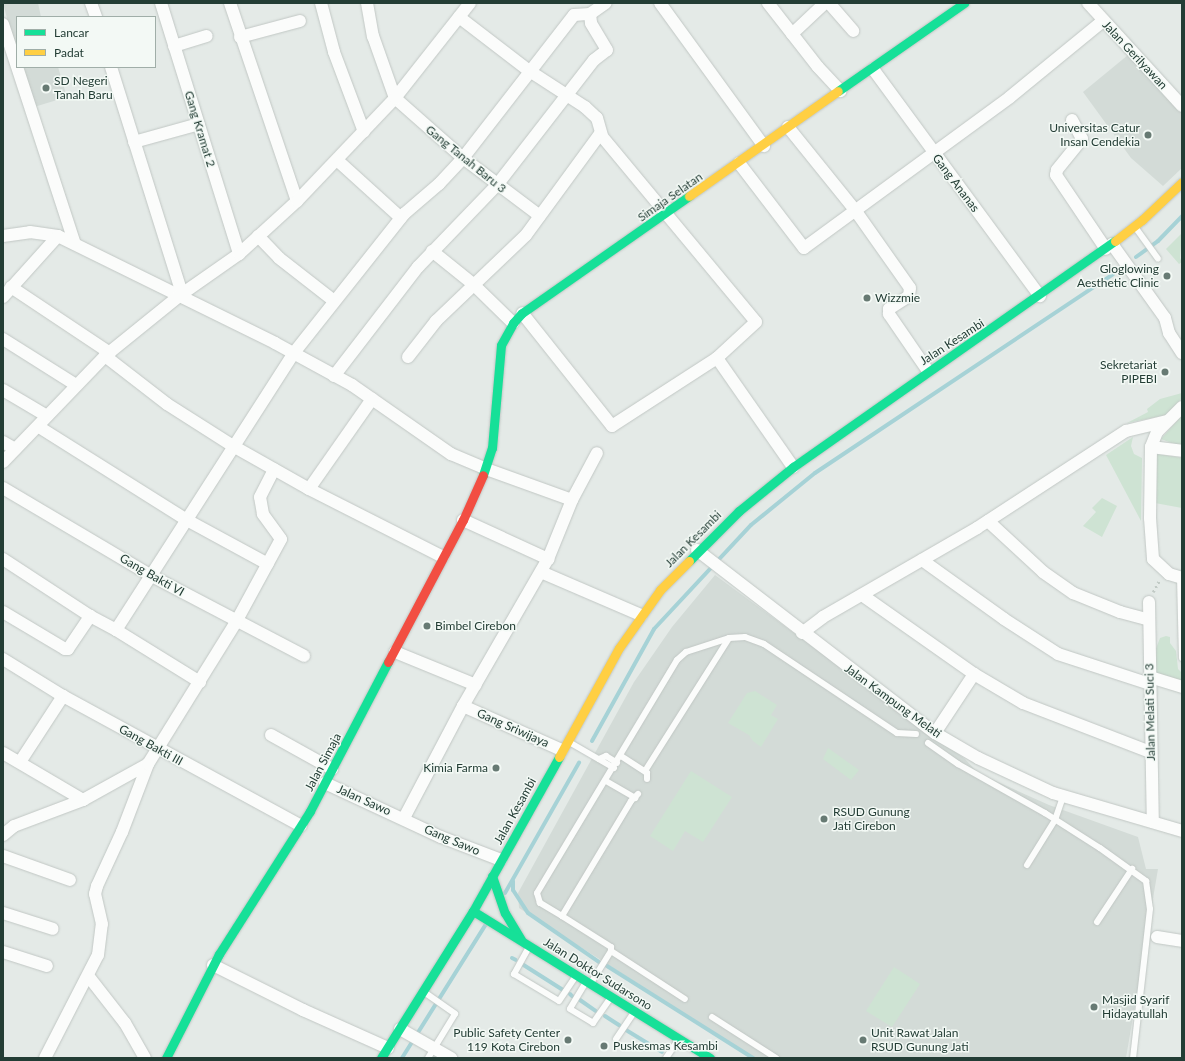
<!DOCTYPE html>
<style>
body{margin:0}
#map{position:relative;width:1185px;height:1061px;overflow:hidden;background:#e4eae7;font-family:Lato,sans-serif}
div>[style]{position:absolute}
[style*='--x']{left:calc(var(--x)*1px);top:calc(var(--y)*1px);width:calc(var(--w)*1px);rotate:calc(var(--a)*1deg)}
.built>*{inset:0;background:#d3dbd7}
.green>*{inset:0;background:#cee3d3}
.stream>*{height:4px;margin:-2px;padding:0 2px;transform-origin:2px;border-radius:2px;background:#a6d2d6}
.path>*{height:2.5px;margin-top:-1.25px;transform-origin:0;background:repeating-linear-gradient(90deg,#c1cac5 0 2px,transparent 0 5px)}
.roads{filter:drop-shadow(0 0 1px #c1c7c4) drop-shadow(0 0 1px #c1c7c4)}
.lane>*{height:6px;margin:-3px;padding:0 3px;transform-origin:3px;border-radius:3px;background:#fbfcfb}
.street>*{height:12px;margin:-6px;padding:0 6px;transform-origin:6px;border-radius:6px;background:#fbfcfb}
.fast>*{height:9px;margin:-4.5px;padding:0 4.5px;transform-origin:4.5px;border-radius:4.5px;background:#16e098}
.slow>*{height:9px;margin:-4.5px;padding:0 4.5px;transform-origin:4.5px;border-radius:4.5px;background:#ffcf43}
.jam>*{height:9px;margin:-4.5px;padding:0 4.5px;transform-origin:4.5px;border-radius:4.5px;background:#f24e42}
.dots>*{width:11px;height:11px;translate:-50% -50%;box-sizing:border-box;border:2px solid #f3f9f5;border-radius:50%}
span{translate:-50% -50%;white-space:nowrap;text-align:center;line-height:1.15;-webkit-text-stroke:3px #f3f9f5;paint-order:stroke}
.street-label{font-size:12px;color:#233d35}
.poi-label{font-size:12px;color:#233d35}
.left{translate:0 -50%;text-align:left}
.right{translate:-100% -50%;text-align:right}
.frame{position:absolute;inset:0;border:4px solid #233d35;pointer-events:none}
.legend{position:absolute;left:16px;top:16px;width:140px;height:52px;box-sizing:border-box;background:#f3f9f5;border:1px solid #a0aea8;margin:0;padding:5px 7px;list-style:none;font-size:12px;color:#233d35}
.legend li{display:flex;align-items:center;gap:8px;height:20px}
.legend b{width:20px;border:1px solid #a0aea8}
</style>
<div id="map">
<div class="built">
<div style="clip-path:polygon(3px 3px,38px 3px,41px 17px,17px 17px,17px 56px)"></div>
<div style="clip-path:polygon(1128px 55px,1182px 112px,1182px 168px,1163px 186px,1131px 158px,1083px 92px)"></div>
<div style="clip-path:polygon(20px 67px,58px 67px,67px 97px,34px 107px)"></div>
<div style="clip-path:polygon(715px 575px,965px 759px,978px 773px,1049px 805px,1138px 837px,1146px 869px,1158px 869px,1126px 1058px,755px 1058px,519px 908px,518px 893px,634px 682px,672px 627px)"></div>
</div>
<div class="green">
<div style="clip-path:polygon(1182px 233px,1180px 258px,1182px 262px,1179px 264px,1166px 249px)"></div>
<div style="clip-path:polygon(1182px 393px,1182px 398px,1166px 415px,1127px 423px,1148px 412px,1147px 409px,1160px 399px)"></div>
<div style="clip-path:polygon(1182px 415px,1182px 447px,1161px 439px)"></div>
<div style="clip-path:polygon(1133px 437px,1131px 446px,1134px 454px,1142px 458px,1141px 521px,1106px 455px)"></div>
<div style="clip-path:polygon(1158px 454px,1182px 458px,1182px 508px,1155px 503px,1155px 456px)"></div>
<div style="clip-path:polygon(1102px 498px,1117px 506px,1102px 537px,1083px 526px,1096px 512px,1092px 508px)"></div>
<div style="clip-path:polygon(1166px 636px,1170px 637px,1170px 643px,1176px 651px,1178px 669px,1182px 673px,1182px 682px,1155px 673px,1155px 651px,1160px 638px)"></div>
<div style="clip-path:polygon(755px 691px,777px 705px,771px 715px,778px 719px,761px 747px,753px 741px,749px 735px,728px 723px,747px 693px)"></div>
<div style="clip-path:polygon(828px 748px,859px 770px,851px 780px,823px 759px)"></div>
<div style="clip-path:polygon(691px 771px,732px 797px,703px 842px,685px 831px,673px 851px,650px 836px)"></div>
<div style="clip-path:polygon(894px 967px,920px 984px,892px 1027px,866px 1011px)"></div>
</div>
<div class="stream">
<div style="--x:1136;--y:257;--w:27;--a:-36"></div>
<div style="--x:1158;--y:241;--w:35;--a:-46"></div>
<div style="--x:592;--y:741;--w:128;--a:-61"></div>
<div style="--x:654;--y:629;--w:142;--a:-47"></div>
<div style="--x:751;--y:525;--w:82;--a:-39.1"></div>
<div style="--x:815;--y:473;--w:358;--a:-33.7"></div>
<div style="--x:513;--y:881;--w:9;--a:90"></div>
<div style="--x:513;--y:890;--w:27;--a:57"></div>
<div style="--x:528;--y:913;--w:86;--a:34.6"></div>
<div style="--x:505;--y:893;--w:150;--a:-60.4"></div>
<div style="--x:512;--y:958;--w:4;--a:27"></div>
<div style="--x:522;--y:964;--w:49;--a:32.4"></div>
<div style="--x:607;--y:966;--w:173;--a:32.2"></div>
<div style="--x:570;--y:994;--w:3;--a:45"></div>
<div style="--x:580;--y:1000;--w:19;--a:35"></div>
<div style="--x:605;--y:1016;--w:17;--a:33"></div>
<div style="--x:626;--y:1030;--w:42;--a:31.4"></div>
<div style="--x:402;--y:1058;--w:158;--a:-57.9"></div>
</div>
<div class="path">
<div style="--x:1153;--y:592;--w:13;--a:-61"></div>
</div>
<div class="roads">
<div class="lane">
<div style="--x:1135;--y:227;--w:39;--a:54"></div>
<div style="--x:1180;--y:577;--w:81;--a:88.6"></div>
<div style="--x:569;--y:742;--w:52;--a:30"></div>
<div style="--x:928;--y:743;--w:37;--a:35"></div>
<div style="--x:958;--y:764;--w:100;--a:29.4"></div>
<div style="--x:1045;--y:813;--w:65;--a:32.5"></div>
<div style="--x:1100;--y:848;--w:57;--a:35.7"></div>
<div style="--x:1146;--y:881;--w:28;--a:82"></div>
<div style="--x:1150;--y:909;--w:150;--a:96.5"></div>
<div style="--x:621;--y:756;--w:31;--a:33"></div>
<div style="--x:647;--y:773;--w:6;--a:90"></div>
<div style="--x:599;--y:759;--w:8;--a:-23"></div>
<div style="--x:606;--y:756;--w:13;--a:32"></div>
<div style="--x:645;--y:771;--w:157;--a:-57.7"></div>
<div style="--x:606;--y:781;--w:34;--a:30"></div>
<div style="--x:1027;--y:865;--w:53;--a:-58.1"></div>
<div style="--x:1055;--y:820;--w:24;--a:-71"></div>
<div style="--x:562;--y:916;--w:26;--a:-149"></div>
<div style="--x:540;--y:903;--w:10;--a:-107"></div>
<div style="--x:537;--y:893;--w:272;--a:-59"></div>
<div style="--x:677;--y:660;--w:12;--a:-42"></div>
<div style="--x:686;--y:652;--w:45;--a:-18"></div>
<div style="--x:729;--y:638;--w:16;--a:-4"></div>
<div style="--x:745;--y:637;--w:20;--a:20"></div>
<div style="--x:764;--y:644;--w:160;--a:33.8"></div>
<div style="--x:897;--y:733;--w:19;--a:3"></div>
<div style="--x:1097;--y:922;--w:64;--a:-56.6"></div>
<div style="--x:529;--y:947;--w:31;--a:119"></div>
<div style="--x:514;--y:974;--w:52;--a:31"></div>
<div style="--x:559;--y:1001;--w:30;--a:-56"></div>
<div style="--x:611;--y:951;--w:88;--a:33"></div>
<div style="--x:586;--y:982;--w:31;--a:121"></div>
<div style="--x:570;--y:1009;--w:27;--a:31"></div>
<div style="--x:593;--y:1023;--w:32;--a:-55"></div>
<div style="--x:591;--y:983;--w:38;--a:-58"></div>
<div style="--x:611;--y:951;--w:4;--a:-90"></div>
<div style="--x:611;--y:947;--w:58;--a:-147.7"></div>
<div style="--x:562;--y:916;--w:134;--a:-59"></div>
<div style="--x:631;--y:801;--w:10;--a:-45"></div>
<div style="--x:424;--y:992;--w:38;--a:35"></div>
<div style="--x:455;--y:1014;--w:52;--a:121.5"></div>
<div style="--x:712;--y:1017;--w:76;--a:32.6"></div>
<div style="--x:616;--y:1039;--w:32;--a:-56"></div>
<div style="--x:666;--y:1058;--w:22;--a:-56"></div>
</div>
<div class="street">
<div style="--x:91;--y:3;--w:15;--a:70"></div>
<div style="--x:161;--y:3;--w:263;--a:72.7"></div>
<div style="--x:230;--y:3;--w:209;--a:71.3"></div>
<div style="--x:321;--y:3;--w:51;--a:75.1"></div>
<div style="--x:334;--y:52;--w:85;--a:69.4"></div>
<div style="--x:367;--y:3;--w:34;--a:80"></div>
<div style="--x:373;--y:36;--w:66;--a:70.5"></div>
<div style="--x:395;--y:98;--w:91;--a:41.4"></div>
<div style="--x:463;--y:158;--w:96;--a:37"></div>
<div style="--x:660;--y:3;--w:177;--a:54"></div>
<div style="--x:768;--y:3;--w:81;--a:52"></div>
<div style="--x:818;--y:67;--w:33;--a:47"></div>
<div style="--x:829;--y:3;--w:37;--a:49"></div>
<div style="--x:1088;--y:3;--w:139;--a:47.6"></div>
<div style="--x:459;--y:17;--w:87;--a:37.5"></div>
<div style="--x:528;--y:70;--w:68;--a:33"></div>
<div style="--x:585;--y:107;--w:16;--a:43"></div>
<div style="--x:597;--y:118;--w:18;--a:74"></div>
<div style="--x:3;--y:24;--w:231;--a:71.9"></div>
<div style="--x:792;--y:34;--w:45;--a:-43.2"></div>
<div style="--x:240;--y:37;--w:62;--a:-14.9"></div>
<div style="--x:174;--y:46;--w:34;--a:-17"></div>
<div style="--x:111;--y:67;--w:237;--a:72.6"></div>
<div style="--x:873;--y:69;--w:282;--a:53.7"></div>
<div style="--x:1072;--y:120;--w:21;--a:62"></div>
<div style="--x:1082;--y:139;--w:40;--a:129"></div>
<div style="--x:1057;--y:170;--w:5;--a:101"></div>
<div style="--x:1056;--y:175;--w:89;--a:56"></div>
<div style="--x:788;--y:127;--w:107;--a:51.1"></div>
<div style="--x:855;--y:210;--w:95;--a:54.8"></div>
<div style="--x:910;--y:288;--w:8;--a:97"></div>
<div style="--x:909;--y:296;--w:24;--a:147"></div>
<div style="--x:889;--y:309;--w:5;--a:90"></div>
<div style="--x:889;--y:314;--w:69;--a:55.6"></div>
<div style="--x:134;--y:142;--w:67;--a:-15.5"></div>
<div style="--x:337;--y:160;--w:86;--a:42.2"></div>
<div style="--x:739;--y:163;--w:107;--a:52.6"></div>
<div style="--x:804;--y:248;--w:255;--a:-36.2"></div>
<div style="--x:1010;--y:97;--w:120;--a:-39.3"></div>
<div style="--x:3;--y:236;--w:27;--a:-8"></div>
<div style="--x:30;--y:232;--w:28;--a:8"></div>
<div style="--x:58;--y:236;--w:242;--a:26.2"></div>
<div style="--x:275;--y:343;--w:88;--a:28.6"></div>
<div style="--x:352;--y:385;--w:121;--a:34.9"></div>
<div style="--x:451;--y:454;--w:38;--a:23"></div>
<div style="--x:486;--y:469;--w:91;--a:19.8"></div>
<div style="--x:258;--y:236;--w:30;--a:46"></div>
<div style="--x:279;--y:258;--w:70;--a:38"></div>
<div style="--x:1112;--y:244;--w:91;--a:54.4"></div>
<div style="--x:1165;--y:318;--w:16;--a:75"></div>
<div style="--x:1169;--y:333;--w:24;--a:57"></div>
<div style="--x:432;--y:251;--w:53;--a:38.8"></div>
<div style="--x:473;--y:284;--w:56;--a:44.3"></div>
<div style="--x:11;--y:287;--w:119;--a:33.7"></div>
<div style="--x:3;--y:297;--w:82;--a:-48"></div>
<div style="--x:3;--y:339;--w:86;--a:32.2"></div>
<div style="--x:105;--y:356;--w:78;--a:37.7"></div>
<div style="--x:167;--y:404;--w:78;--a:32.5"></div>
<div style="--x:233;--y:446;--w:87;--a:29.5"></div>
<div style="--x:309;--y:489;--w:150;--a:26.9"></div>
<div style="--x:408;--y:357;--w:46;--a:-52.1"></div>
<div style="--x:436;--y:321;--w:124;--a:-43.7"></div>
<div style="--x:526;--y:235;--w:125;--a:-53.8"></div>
<div style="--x:600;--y:134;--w:244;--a:50.3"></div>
<div style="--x:756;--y:322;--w:53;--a:137.3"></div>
<div style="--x:717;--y:358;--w:125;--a:147.1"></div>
<div style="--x:612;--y:426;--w:144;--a:-128.5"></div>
<div style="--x:717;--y:358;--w:133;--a:55.1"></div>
<div style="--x:334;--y:376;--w:138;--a:-52.4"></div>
<div style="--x:418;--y:267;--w:114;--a:-46.1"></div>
<div style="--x:497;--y:185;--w:158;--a:-52.2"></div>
<div style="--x:594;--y:60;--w:16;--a:-38"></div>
<div style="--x:607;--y:50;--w:31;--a:-121"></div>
<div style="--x:591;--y:23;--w:9;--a:-96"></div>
<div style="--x:590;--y:14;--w:19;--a:-35"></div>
<div style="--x:3;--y:390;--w:51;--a:30.6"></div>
<div style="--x:1182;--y:407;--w:35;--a:135"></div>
<div style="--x:1157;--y:432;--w:16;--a:112"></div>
<div style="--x:1151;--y:447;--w:71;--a:90.8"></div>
<div style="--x:1150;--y:518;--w:41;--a:85.8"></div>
<div style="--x:1153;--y:559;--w:22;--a:43"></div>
<div style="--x:1169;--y:574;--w:14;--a:17"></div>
<div style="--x:39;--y:427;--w:173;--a:32.2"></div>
<div style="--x:185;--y:519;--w:94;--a:28.5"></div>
<div style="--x:3;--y:442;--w:14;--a:30"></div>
<div style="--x:1151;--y:447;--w:31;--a:7"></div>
<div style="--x:3;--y:462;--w:147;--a:-46.1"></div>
<div style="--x:105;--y:356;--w:95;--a:-39"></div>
<div style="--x:179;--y:296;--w:73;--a:-35"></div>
<div style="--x:239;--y:254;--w:79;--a:-42.4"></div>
<div style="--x:297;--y:201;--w:142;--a:-46.4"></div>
<div style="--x:395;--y:98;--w:121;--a:-51.7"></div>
<div style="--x:3;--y:488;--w:171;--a:30.6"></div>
<div style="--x:150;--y:575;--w:174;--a:27.7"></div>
<div style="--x:309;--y:489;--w:110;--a:-55"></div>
<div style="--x:463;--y:520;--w:94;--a:24.6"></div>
<div style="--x:988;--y:521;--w:75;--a:42.8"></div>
<div style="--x:1043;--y:572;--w:37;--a:35"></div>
<div style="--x:1073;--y:593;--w:51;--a:22"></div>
<div style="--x:1120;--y:612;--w:30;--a:15"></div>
<div style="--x:697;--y:550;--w:300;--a:37.6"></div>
<div style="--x:935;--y:733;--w:50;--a:30.2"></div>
<div style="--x:978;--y:758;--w:83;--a:25"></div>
<div style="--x:1053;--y:793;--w:134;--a:16.4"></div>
<div style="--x:3;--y:559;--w:104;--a:33.2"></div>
<div style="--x:922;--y:560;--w:101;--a:35.7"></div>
<div style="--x:1004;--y:619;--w:64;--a:32.9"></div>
<div style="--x:1058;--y:654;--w:97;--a:18.1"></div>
<div style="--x:541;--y:572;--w:109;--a:23.3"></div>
<div style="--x:862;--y:595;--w:137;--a:35.2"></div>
<div style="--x:974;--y:674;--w:57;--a:30.6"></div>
<div style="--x:1023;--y:703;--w:136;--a:21.1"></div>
<div style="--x:1149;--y:602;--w:220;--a:89"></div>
<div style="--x:3;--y:612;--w:72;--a:30.8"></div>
<div style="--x:65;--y:649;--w:3;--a:0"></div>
<div style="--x:68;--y:649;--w:40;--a:-56"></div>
<div style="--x:90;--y:616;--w:30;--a:28"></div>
<div style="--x:116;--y:630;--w:328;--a:-57.3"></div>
<div style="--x:293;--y:354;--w:179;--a:-51.6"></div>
<div style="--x:404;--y:214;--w:46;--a:-40.6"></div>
<div style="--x:439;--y:184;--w:35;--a:-47"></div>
<div style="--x:463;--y:158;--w:181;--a:-52.2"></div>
<div style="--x:574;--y:15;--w:16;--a:-4"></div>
<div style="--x:116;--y:630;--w:99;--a:31.8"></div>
<div style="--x:802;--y:633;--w:26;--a:-37"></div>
<div style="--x:823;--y:617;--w:178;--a:-30"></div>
<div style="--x:977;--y:528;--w:178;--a:-33.1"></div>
<div style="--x:1126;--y:431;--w:42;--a:-13.7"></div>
<div style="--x:395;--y:652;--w:87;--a:22.2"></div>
<div style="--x:3;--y:659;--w:70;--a:31.7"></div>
<div style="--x:63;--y:696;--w:271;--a:28.6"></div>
<div style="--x:1150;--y:677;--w:34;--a:17"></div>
<div style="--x:463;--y:706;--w:108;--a:24"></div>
<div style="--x:935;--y:733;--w:71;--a:-56.5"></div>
<div style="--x:271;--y:735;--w:70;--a:29.1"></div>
<div style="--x:3;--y:753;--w:93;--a:30.4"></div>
<div style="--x:20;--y:762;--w:79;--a:-56.9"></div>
<div style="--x:325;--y:783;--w:128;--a:25"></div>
<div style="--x:441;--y:837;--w:64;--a:21"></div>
<div style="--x:404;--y:818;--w:127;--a:-62.2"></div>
<div style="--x:463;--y:706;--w:170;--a:-60"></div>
<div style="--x:548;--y:559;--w:64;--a:-67.9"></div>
<div style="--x:572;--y:500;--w:53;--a:-62"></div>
<div style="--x:3;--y:835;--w:14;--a:-39"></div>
<div style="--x:14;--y:826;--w:74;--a:-20.6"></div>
<div style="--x:83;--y:800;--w:74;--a:-29"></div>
<div style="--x:3;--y:856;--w:71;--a:19.7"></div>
<div style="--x:3;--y:913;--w:52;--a:17.7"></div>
<div style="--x:1157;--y:937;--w:25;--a:9"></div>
<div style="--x:3;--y:952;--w:46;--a:17.7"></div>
<div style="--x:213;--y:965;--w:101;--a:26.6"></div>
<div style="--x:303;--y:1010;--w:93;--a:24.1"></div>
<div style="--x:89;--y:977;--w:58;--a:52"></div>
<div style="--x:125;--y:1023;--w:40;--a:60.3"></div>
<div style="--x:400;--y:1029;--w:59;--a:29.6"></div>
<div style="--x:45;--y:1058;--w:116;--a:-62.8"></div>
<div style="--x:98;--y:955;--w:31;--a:-83"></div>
<div style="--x:102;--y:924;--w:31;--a:-103"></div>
<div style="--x:95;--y:894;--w:8;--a:-76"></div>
<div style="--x:97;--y:886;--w:60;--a:-65.2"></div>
<div style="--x:122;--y:832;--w:73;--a:-69.1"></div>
<div style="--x:148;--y:764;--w:167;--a:-58.2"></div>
<div style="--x:236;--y:622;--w:94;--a:-61.5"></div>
<div style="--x:281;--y:539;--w:31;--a:-126"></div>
<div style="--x:263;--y:514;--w:17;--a:-100"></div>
<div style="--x:260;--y:497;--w:31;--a:-63"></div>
</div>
<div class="fast">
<div style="--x:838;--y:91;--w:154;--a:-34.9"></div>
<div style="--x:483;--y:475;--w:28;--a:-72"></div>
<div style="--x:492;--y:448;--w:103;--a:-85"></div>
<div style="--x:501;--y:345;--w:25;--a:-61"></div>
<div style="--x:513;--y:323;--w:13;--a:-48"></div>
<div style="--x:522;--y:313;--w:204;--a:-35"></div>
<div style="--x:689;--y:561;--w:71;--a:-45"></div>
<div style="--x:739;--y:511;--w:70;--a:-39.2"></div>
<div style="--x:793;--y:467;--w:393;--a:-35.1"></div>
<div style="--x:492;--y:876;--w:39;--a:71"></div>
<div style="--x:505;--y:913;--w:31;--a:59"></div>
<div style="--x:473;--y:911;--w:279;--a:31.8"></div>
<div style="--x:166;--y:1058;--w:117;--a:-63"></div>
<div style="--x:219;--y:954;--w:169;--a:-57.5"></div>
<div style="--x:310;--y:811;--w:168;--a:-62.4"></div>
<div style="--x:381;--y:1058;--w:173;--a:-58"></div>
<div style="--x:473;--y:911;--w:176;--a:-60.8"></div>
</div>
<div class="slow">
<div style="--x:689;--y:196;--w:182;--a:-35.2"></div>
<div style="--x:1115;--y:241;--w:34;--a:-38"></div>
<div style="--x:1142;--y:220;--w:55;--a:-43.5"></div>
<div style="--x:559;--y:757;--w:124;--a:-61.2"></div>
<div style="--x:619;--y:648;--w:71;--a:-54.7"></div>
<div style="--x:660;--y:590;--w:41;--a:-45"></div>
</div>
<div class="jam">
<div style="--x:388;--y:662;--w:161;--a:-62.2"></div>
<div style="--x:463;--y:520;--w:49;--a:-66"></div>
</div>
</div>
<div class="dots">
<div style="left:46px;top:88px;background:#677a73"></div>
<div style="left:1148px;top:135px;background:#677a73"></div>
<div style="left:1167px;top:276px;background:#677a73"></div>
<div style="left:867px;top:298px;background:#677a73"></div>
<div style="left:1165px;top:372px;background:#677a73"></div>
<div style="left:427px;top:626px;background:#677a73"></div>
<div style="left:496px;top:768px;background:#677a73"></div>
<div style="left:824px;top:819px;background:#677a73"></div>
<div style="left:1094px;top:1007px;background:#677a73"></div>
<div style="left:568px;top:1040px;background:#677a73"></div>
<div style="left:863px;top:1040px;background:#677a73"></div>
<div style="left:604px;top:1046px;background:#677a73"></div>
</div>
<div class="street-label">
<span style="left:1135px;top:55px;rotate:47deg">Jalan Gerilyawan</span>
<span style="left:200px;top:129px;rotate:73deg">Gang Kramat 2</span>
<span style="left:466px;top:159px;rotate:39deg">Gang Tanah Baru 3</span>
<span style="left:956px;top:183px;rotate:53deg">Gang Ananas</span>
<span style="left:670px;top:197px;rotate:-35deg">Simaja Selatan</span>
<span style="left:952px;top:342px;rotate:-33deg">Jalan Kesambi</span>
<span style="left:693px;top:539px;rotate:-45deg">Jalan Kesambi</span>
<span style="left:152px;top:575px;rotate:30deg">Gang Bakti VI</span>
<span style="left:893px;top:701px;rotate:36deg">Jalan Kampung Melati</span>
<span style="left:1150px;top:712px;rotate:-91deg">Jalan Melati Suci 3</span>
<span style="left:513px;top:728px;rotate:24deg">Gang Sriwijaya</span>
<span style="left:151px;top:745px;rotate:29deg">Gang Bakti III</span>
<span style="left:323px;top:762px;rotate:-62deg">Jalan Simaja</span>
<span style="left:364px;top:800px;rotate:24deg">Jalan Sawo</span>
<span style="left:515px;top:811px;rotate:-61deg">Jalan Kesambi</span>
<span style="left:452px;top:840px;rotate:23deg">Gang Sawo</span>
<span style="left:598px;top:974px;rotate:32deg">Jalan Doktor Sudarsono</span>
</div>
<div class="poi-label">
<span class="left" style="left:54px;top:88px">SD Negeri<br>Tanah Baru</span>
<span class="right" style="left:1140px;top:135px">Universitas Catur<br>Insan Cendekia</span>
<span class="right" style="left:1159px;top:276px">Gloglowing<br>Aesthetic Clinic</span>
<span class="left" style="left:875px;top:298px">Wizzmie</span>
<span class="right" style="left:1157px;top:372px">Sekretariat<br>PIPEBI</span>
<span class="left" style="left:435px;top:626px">Bimbel Cirebon</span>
<span class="right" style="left:488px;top:768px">Kimia Farma</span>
<span class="left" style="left:833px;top:819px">RSUD Gunung<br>Jati Cirebon</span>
<span class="left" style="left:1102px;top:1007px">Masjid Syarif<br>Hidayatullah</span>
<span class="right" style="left:560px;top:1040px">Public Safety Center<br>119 Kota Cirebon</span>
<span class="left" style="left:871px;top:1040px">Unit Rawat Jalan<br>RSUD Gunung Jati</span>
<span class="left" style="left:613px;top:1046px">Puskesmas Kesambi</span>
</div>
<div class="frame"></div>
<ul class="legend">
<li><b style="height:5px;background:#16e098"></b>Lancar</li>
<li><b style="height:5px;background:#ffcf43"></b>Padat</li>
</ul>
</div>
